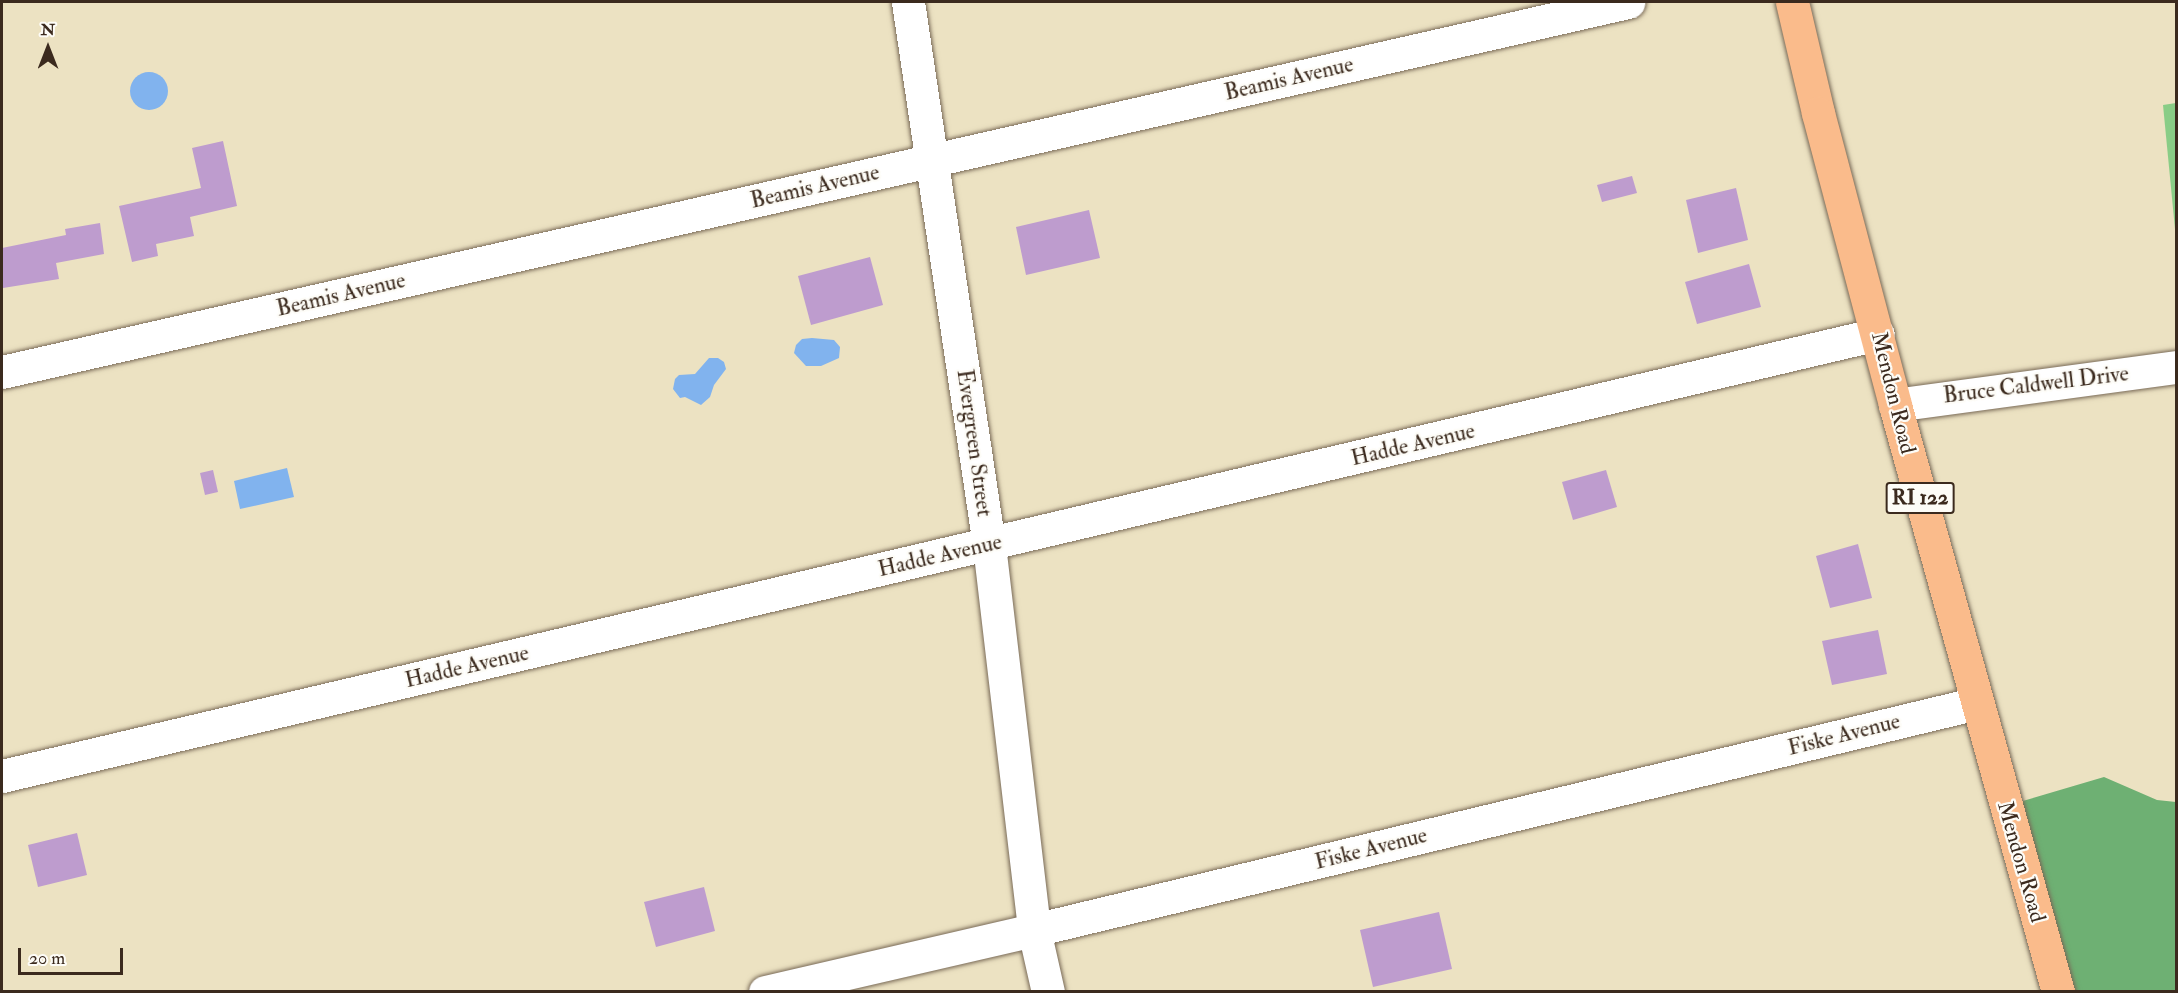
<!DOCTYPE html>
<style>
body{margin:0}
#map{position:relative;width:2178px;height:993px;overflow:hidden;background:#ece2c2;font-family:"IM FELL Double Pica",serif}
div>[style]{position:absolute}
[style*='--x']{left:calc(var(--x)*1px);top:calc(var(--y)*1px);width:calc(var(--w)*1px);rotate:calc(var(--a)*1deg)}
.green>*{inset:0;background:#89cd86}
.forest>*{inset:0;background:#6eb073}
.water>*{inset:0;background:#81b3ee}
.round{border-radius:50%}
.building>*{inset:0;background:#be9cce}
.roads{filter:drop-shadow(0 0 2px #796a57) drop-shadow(0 0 2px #796a57)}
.minor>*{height:33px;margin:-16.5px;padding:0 16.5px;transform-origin:16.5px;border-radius:16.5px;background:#fff}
.major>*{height:33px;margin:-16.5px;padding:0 16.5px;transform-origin:16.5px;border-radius:16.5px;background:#fabb8b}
span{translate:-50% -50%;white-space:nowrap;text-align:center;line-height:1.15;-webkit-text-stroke:4.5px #fdfcf7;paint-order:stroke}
.shield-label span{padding:2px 4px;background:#fdfcf7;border:2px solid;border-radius:4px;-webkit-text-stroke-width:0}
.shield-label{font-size:21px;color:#3b2a1e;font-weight:700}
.street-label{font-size:22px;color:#3b2a1e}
.frame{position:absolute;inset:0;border:3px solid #3b2a1e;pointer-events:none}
.north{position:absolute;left:18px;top:18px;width:60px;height:60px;-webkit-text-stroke:4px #fdfcf7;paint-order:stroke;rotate:0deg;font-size:16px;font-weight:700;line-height:24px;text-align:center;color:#3b2a1e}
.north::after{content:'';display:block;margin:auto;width:21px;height:27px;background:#3b2a1e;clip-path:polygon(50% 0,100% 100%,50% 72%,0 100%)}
.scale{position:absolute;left:18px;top:948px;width:105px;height:27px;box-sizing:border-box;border:3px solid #3b2a1e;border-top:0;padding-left:8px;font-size:18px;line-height:21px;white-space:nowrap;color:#3b2a1e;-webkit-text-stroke:4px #fdfcf7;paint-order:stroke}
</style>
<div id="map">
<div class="green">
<div style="clip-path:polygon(2176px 103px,2176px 229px,2175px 229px,2163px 105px)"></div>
</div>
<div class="forest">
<div style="clip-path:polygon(2104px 777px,2157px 800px,2176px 802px,2176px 991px,2060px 991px,2009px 805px)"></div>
</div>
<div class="water">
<div class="round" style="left:130px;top:72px;width:38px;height:38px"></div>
<div style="clip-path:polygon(812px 338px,834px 340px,840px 347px,839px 358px,821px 366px,806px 366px,794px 353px,796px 345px,802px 339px)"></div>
<div style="clip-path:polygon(709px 358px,718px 358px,724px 362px,726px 369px,714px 385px,710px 397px,701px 405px,685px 397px,680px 398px,673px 389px,675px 379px,679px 375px,695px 374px)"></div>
<div style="clip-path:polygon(287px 468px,294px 497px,240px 509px,234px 481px)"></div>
</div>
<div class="building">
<div style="clip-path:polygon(223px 141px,237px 206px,190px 217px,194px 236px,156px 244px,158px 256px,132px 262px,119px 206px,201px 188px,192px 148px)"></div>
<div style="clip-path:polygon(1632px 176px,1637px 193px,1602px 202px,1597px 185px)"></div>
<div style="clip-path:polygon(1736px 188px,1748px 240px,1698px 253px,1686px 200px)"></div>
<div style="clip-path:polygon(1089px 210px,1100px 258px,1026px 275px,1016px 227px)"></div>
<div style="clip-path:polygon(100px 223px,104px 254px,56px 263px,59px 279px,3px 288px,2px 248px,66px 235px,65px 229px)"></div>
<div style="clip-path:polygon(870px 257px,883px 305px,811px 325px,798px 276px)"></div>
<div style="clip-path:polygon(1749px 264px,1761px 307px,1697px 324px,1685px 282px)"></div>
<div style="clip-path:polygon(213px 470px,218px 492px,205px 495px,200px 473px)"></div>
<div style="clip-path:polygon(1606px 470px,1617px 507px,1573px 520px,1562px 482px)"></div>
<div style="clip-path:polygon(1858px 544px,1872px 598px,1830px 608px,1816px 556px)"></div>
<div style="clip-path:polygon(1878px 630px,1887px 674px,1832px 685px,1822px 641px)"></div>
<div style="clip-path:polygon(77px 833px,87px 875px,38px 887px,28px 845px)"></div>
<div style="clip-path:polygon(704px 887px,715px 931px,656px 947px,644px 902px)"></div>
<div style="clip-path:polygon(1439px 912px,1452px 969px,1373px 987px,1360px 930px)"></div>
</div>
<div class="roads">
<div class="minor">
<div style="--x:908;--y:2;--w:549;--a:81.52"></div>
<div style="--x:989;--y:545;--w:388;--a:83.3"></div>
<div style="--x:1034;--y:930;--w:64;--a:77.3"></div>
<div style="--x:2;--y:372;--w:1668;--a:-12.82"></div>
<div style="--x:1895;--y:405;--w:284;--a:-7.7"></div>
<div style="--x:2;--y:776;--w:1927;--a:-13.26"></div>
<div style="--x:765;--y:992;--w:276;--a:-13"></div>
<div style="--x:1034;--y:930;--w:970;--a:-13.53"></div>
</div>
<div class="major">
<div style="--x:1792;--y:2;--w:114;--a:76.8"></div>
<div style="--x:1818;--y:113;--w:302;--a:75.2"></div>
<div style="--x:1895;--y:405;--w:609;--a:74.48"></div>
</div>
</div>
<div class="shield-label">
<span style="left:1920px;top:498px">RI 122</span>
</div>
<div class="street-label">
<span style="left:1289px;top:79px;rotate:-13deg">Beamis Avenue</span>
<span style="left:815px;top:187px;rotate:-13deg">Beamis Avenue</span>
<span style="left:341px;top:295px;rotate:-13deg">Beamis Avenue</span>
<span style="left:2036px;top:385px;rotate:-7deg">Bruce Caldwell Drive</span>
<span style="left:1893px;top:393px;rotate:76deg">Mendon Road</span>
<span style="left:974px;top:443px;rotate:82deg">Evergreen Street</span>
<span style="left:1413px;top:445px;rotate:-13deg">Hadde Avenue</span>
<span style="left:940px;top:556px;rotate:-13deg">Hadde Avenue</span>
<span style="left:467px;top:667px;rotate:-13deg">Hadde Avenue</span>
<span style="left:1844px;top:735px;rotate:-14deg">Fiske Avenue</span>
<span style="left:1371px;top:849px;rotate:-14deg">Fiske Avenue</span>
<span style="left:2021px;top:862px;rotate:74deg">Mendon Road</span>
</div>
<div class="frame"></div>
<div class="north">N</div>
<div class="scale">20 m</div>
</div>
